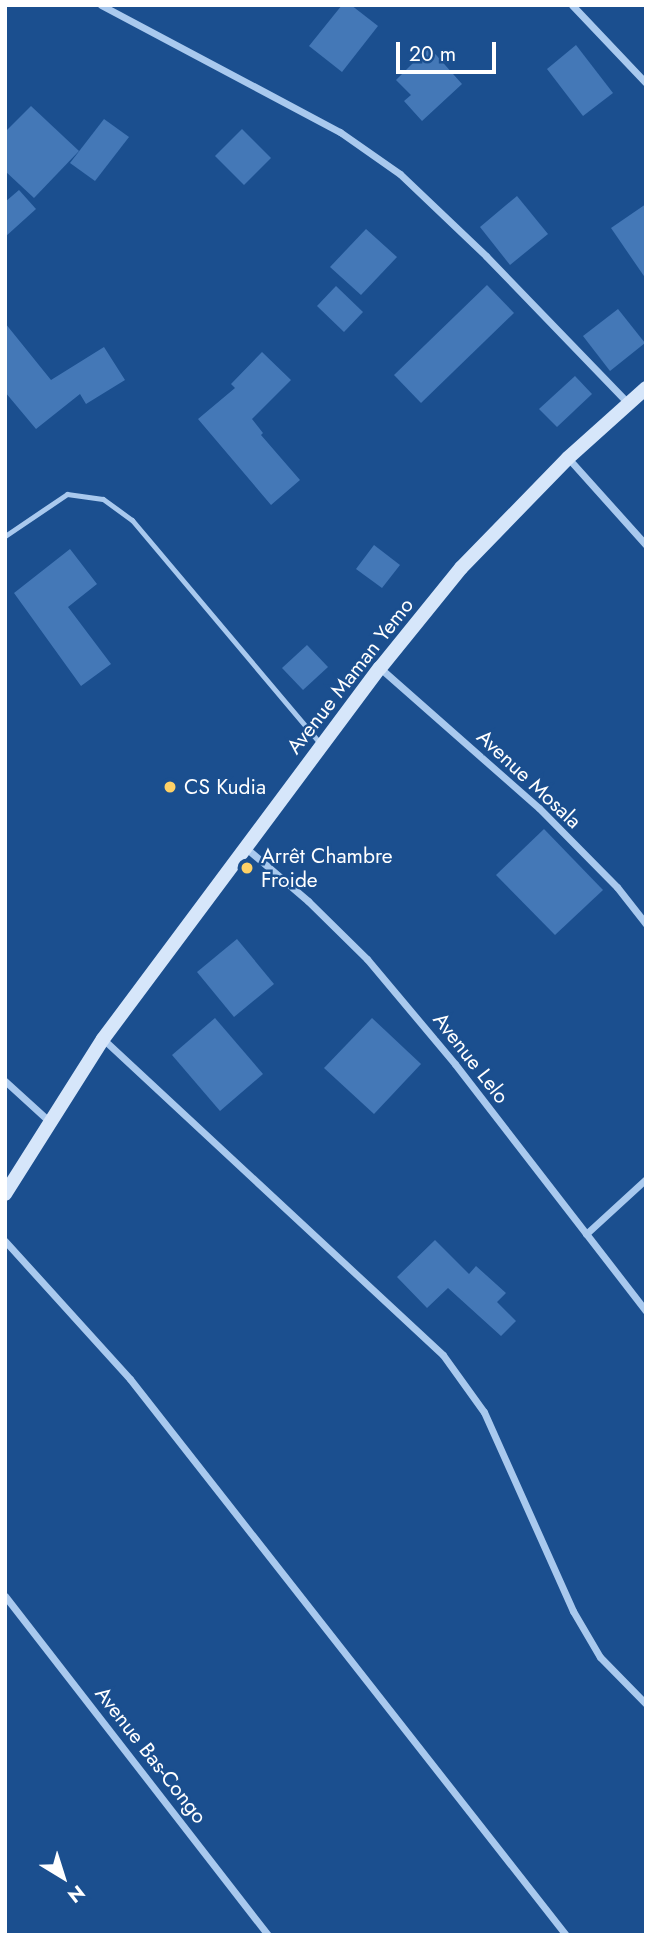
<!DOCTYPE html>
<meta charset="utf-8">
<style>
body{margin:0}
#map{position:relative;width:651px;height:1940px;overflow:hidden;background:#1b4f8f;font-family:Jost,sans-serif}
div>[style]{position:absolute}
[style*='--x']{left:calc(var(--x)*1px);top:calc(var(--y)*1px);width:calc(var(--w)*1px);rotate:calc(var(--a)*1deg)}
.building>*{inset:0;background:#4478b7}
.lane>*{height:5px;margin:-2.5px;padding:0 2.5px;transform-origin:2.5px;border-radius:2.5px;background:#a9c9ee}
.street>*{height:7px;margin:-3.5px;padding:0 3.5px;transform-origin:3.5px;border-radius:3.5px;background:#a9c9ee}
.secondary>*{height:14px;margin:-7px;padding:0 7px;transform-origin:7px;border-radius:7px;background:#d6e6fa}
.dots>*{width:19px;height:19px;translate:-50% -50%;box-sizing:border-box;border:4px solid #1b4f8f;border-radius:50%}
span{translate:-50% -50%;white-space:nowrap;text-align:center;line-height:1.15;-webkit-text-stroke:5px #1b4f8f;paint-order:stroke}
.street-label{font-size:21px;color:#fff}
.poi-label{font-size:21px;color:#fff}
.left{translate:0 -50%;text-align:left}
.frame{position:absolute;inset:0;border:7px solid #fff;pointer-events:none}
.north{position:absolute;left:28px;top:1842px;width:70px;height:70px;-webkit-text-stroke:5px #1b4f8f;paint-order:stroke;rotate:142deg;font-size:19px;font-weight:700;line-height:28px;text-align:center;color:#fff}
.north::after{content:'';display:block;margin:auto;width:24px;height:32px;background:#fff;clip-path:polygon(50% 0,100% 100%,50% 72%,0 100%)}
.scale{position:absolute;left:396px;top:42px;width:100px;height:32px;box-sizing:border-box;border:4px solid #fff;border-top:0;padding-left:9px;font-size:21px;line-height:24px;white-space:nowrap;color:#fff;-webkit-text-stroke:5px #1b4f8f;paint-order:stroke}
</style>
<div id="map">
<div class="building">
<div style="clip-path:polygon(342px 5px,351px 5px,378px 26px,342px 72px,309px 46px)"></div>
<div style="clip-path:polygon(576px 45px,613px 93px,583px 116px,547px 69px)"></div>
<div style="clip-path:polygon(429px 47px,462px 84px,422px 121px,404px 101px,411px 95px,396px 80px)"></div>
<div style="clip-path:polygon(31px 106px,79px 151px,34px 198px,5px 171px,5px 132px)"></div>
<div style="clip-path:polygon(104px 119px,129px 137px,95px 181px,70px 163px)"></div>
<div style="clip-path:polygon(242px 129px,271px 158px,244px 185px,215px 156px)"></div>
<div style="clip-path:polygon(19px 190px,36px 209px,5px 237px,5px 202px)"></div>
<div style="clip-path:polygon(517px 196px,548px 234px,510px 265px,480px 227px)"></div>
<div style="clip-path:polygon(646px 204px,646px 279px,611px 228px)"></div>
<div style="clip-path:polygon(366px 229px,397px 257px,361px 295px,330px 267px)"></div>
<div style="clip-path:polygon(487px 285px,514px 313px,421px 403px,394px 375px)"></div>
<div style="clip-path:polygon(336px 286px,363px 312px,344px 332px,317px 306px)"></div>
<div style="clip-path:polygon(618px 309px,645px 343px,610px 371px,583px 336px)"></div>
<div style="clip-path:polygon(5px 323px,51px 380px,104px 347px,125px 380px,86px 404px,80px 394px,36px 429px,5px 392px)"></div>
<div style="clip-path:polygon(262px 352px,291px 380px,252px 419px,263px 433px,261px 435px,300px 480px,271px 505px,198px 419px,235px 388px,231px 384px)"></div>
<div style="clip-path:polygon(575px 376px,592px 394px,557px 427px,539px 409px)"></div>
<div style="clip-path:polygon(374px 545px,400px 565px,382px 588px,356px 569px)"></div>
<div style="clip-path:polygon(70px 549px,97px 584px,68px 607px,111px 664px,81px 686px,14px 593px)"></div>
<div style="clip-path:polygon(307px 645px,328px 667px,303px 690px,282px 668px)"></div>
<div style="clip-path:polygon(544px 829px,603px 890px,555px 935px,496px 875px)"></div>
<div style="clip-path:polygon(237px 939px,274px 984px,234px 1017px,197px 972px)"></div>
<div style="clip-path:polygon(215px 1018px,263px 1074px,220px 1111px,172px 1055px)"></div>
<div style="clip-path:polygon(372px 1018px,421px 1064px,374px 1114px,324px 1068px)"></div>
<div style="clip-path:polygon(435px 1240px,469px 1274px,476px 1266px,506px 1293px,497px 1302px,516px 1321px,501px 1336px,448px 1288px,427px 1308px,397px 1277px)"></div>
</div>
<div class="lane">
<div style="--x:5;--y:536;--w:75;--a:-34.1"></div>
<div style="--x:67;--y:494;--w:36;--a:8"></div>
<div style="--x:103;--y:499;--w:36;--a:36"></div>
<div style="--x:132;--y:520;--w:295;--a:49.9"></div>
</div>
<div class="street">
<div style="--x:101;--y:5;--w:271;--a:28"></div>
<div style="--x:340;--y:132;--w:73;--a:35"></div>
<div style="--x:400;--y:174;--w:119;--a:43.6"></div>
<div style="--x:486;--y:256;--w:204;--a:46"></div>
<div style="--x:572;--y:5;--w:108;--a:46.5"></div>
<div style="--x:568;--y:458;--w:117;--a:48.1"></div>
<div style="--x:380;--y:668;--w:212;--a:41.4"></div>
<div style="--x:539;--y:808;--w:111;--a:45.4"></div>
<div style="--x:617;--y:887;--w:47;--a:51.9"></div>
<div style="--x:246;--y:848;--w:82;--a:40.5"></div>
<div style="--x:308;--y:901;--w:83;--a:44.5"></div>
<div style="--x:367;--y:959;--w:137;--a:50"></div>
<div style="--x:455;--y:1064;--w:312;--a:52.3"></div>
<div style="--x:103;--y:1039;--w:464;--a:42.9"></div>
<div style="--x:443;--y:1355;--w:70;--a:54.3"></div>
<div style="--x:484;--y:1412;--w:218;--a:65.9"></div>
<div style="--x:573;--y:1611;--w:53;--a:59.6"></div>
<div style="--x:600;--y:1657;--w:66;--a:45.6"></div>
<div style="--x:5;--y:1081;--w:61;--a:42.3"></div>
<div style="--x:586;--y:1234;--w:81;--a:-42.5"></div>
<div style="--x:5;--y:1241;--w:186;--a:47.8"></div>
<div style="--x:130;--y:1379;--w:707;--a:51.9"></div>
<div style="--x:5;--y:1596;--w:429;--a:52.2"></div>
</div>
<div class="secondary">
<div style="--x:5;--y:1194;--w:183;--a:-57.7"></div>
<div style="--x:103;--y:1039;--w:463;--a:-53.3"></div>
<div style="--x:380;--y:668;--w:129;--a:-51"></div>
<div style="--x:461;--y:568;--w:153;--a:-45.8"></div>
<div style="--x:568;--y:458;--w:105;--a:-41.9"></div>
</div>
<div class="dots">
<div style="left:170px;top:787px;background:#ffd166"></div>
<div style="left:247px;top:868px;background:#ffd166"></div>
</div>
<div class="street-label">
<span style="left:350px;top:676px;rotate:-52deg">Avenue Maman Yemo</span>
<span style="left:529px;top:779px;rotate:43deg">Avenue Mosala</span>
<span style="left:471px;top:1058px;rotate:52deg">Avenue Lelo</span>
<span style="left:151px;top:1755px;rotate:52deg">Avenue Bas-Congo</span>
</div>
<div class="poi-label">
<span class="left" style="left:184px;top:787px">CS Kudia</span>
<span class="left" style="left:261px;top:868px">Arrêt Chambre<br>Froide</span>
</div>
<div class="frame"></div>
<div class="north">N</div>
<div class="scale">20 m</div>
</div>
